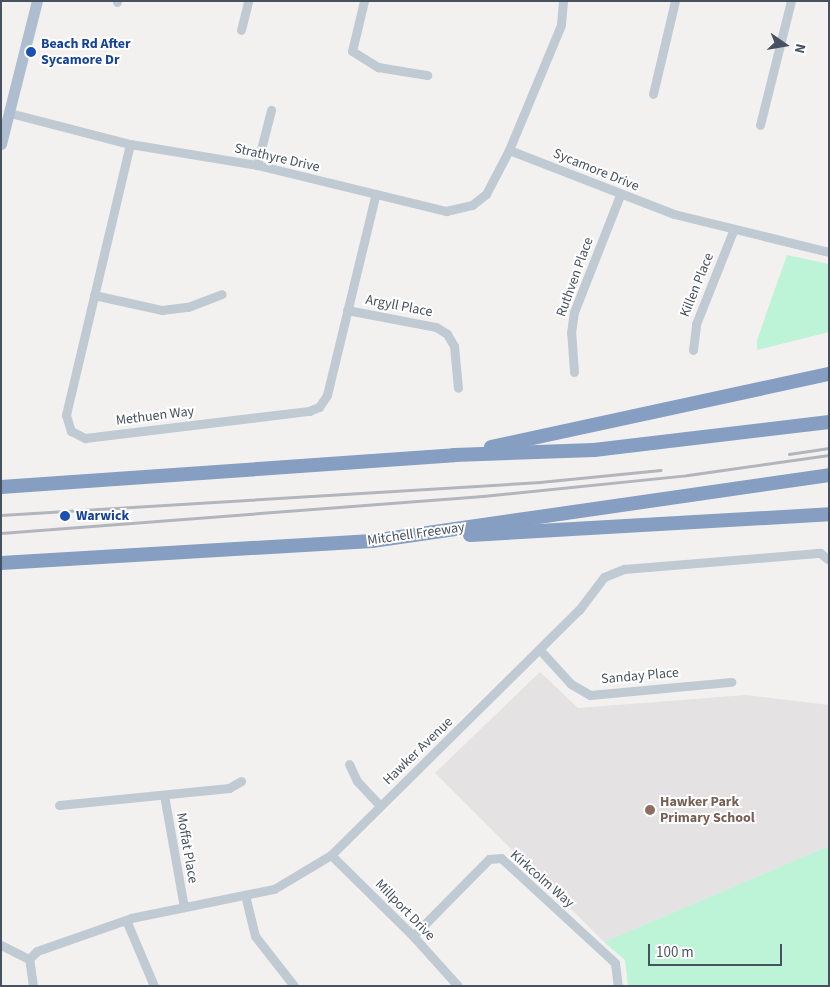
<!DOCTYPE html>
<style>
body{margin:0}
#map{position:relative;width:830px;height:987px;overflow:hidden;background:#f3f1f0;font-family:"Source Sans 3",sans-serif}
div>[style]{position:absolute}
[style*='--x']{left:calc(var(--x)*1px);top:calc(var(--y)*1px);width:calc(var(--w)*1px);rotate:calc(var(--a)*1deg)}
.education>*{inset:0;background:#e4e2e2}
.green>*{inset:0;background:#bdf3d6}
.minor>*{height:9px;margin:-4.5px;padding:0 4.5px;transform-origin:4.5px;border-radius:4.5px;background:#c0cad3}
.major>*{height:11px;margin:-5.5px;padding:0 5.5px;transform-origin:5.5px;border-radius:5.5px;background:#afbdd1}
.highway>*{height:14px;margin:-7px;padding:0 7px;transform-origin:7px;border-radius:7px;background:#859ec2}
.rail>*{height:2.5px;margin:-1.25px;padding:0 1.25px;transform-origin:1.25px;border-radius:1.25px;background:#b2b5bb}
.dots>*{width:14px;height:14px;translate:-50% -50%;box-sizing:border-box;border:2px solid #fff;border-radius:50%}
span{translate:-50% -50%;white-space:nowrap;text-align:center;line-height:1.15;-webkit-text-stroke:4px #fff;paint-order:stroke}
.transit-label{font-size:14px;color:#164399;font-weight:700}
.left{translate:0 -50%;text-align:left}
.street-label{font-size:14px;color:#475260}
.education-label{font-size:14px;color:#785e54;font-weight:700}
.frame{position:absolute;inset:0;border:2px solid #475260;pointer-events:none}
.north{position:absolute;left:760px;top:20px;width:50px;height:50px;-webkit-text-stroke:4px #fff;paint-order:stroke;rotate:103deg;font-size:14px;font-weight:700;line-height:20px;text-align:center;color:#475260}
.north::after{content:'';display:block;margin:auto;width:18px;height:22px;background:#475260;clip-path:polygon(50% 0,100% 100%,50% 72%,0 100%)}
.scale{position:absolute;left:648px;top:944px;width:134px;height:22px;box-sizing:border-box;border:2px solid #475260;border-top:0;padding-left:6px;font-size:15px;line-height:18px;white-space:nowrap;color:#475260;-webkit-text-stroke:4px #fff;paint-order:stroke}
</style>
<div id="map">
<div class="education">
<div style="clip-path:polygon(540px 672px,578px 708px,746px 695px,829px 705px,829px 846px,604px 942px,435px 773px)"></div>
</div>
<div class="green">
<div style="clip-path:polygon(787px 255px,829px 264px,829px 332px,757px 350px,757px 340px)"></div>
<div style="clip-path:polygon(829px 846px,829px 986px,628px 986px,625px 960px,604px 942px)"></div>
</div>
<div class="minor">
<div style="--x:364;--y:1;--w:51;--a:103.5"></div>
<div style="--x:352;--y:51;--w:31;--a:32"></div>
<div style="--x:378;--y:67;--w:50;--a:9.3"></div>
<div style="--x:563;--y:1;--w:24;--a:95"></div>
<div style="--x:561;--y:25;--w:135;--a:112.6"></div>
<div style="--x:509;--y:150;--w:177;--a:21.2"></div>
<div style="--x:674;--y:214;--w:160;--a:13.8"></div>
<div style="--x:117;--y:2;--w:1;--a:-90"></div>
<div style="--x:241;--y:30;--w:30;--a:-76"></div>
<div style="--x:653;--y:94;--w:96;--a:-76.7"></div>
<div style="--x:10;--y:113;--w:124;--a:14.5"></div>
<div style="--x:130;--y:144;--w:129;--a:9.4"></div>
<div style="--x:257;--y:165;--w:195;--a:13.7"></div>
<div style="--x:446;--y:211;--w:27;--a:-13"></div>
<div style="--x:472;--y:205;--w:18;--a:-38"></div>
<div style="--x:486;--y:194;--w:50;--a:-62.4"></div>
<div style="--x:760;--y:125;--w:128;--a:-76"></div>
<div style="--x:130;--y:144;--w:278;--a:103.3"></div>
<div style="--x:66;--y:415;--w:17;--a:73"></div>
<div style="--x:71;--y:431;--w:16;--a:27"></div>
<div style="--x:85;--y:438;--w:226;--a:-6.9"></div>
<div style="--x:309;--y:411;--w:11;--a:-22"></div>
<div style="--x:319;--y:407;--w:14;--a:-56"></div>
<div style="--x:327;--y:395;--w:205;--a:-76.4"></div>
<div style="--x:257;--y:165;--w:57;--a:-75.7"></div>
<div style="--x:94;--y:295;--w:70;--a:12.4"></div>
<div style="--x:162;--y:310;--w:26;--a:-7"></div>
<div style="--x:188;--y:307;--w:36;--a:-21"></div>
<div style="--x:347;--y:310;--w:91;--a:10.8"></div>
<div style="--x:436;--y:327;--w:13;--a:32"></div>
<div style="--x:447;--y:334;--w:14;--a:60"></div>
<div style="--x:454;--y:346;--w:42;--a:84.6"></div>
<div style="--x:693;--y:350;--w:26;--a:-83"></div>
<div style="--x:696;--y:324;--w:100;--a:-68.3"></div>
<div style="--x:574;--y:372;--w:39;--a:-94"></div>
<div style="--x:571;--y:333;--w:21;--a:-82"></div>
<div style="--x:574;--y:312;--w:126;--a:-68.5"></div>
<div style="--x:540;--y:650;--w:46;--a:47.6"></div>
<div style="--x:571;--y:684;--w:22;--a:30"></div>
<div style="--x:590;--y:695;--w:142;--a:-5.3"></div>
<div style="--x:349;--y:764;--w:19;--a:65"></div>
<div style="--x:357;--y:781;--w:34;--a:47"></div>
<div style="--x:164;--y:795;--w:114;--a:79.9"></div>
<div style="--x:59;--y:805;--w:171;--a:-5.7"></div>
<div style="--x:229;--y:788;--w:14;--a:-30"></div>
<div style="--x:331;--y:855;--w:115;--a:44.6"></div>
<div style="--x:413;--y:936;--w:67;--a:48"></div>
<div style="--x:245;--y:895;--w:42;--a:76.3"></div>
<div style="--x:255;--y:936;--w:63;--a:52"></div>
<div style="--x:126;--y:920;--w:72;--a:67"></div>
<div style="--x:413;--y:936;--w:108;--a:-45.4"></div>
<div style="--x:489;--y:859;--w:12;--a:-5"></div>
<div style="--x:501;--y:858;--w:155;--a:42.6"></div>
<div style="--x:615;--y:963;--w:23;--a:83"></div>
<div style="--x:1;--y:945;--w:31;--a:27"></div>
<div style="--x:33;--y:986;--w:27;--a:-98"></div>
<div style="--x:29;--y:959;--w:11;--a:-45"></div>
<div style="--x:37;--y:951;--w:100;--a:-19.3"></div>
<div style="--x:131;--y:918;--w:146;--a:-11.5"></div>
<div style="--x:274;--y:889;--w:66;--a:-30.8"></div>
<div style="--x:331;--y:855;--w:349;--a:-44.7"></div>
<div style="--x:579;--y:610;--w:41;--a:-52.9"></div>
<div style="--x:604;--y:577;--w:22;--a:-22"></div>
<div style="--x:624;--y:569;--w:197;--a:-4.7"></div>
<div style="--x:820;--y:553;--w:11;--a:38"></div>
</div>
<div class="major">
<div style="--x:1;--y:144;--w:147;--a:-75.9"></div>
</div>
<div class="highway">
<div style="--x:491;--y:447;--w:346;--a:-12.2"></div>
<div style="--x:1;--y:487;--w:454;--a:-4"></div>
<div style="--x:454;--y:455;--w:140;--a:-2"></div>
<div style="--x:594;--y:450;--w:237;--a:-6.8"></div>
<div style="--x:470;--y:535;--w:360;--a:-3.3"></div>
<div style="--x:1;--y:563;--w:372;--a:-3.4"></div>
<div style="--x:372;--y:541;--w:462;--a:-8.2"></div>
</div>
<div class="rail">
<div style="--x:789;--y:454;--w:40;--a:-8.5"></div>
<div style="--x:1;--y:515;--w:540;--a:-3.5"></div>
<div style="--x:540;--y:482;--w:121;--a:-5.7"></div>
<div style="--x:1;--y:533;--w:483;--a:-4.4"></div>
<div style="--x:483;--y:496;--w:206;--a:-5.8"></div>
<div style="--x:688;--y:475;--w:142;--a:-8.1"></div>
</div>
<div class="dots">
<div style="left:31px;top:52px;background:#1a4fb4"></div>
<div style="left:65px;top:516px;background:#1a4fb4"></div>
<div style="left:650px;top:810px;background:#8d6e63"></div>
</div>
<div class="transit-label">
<span class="left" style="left:41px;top:52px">Beach Rd After<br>Sycamore Dr</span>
<span class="left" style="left:76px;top:516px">Warwick</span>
</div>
<div class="street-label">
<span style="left:277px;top:158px;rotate:13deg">Strathyre Drive</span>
<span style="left:596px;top:170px;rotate:22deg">Sycamore Drive</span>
<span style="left:575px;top:277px;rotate:-70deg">Ruthven Place</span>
<span style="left:697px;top:285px;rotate:-68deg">Killen Place</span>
<span style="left:399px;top:306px;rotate:11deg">Argyll Place</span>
<span style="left:155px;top:416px;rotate:-7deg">Methuen Way</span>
<span style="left:416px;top:534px;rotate:-8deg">Mitchell Freeway</span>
<span style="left:640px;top:676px;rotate:-5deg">Sanday Place</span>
<span style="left:418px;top:751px;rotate:-44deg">Hawker Avenue</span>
<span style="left:187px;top:848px;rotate:80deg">Moffat Place</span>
<span style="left:542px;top:879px;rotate:41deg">Kirkcolm Way</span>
<span style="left:405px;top:910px;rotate:46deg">Millport Drive</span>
</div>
<div class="education-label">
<span class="left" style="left:660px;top:810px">Hawker Park<br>Primary School</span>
</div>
<div class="frame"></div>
<div class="north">N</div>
<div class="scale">100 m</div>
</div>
